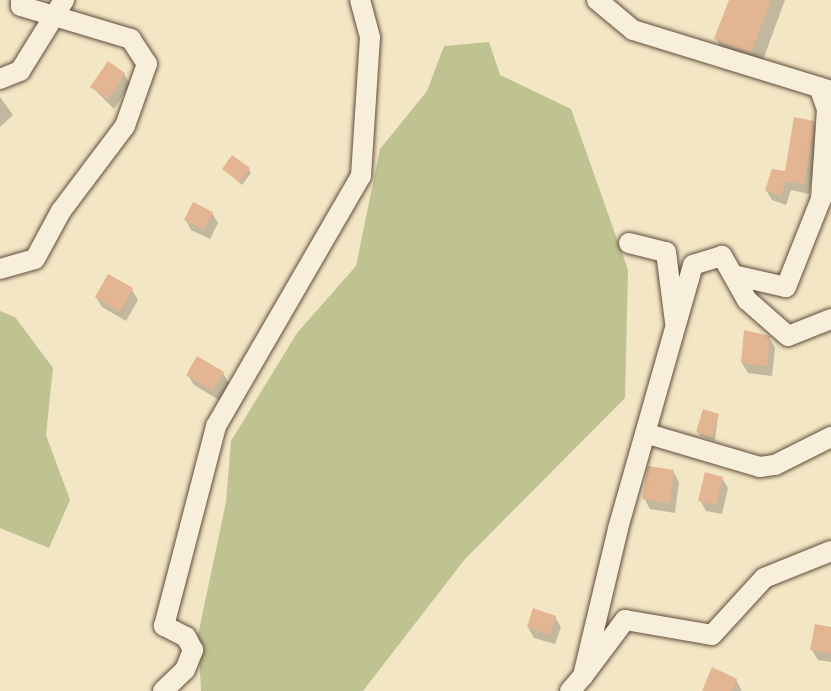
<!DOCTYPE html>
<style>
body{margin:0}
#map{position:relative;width:831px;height:691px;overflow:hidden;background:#f2e6c5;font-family:"Sorts Mill Goudy",serif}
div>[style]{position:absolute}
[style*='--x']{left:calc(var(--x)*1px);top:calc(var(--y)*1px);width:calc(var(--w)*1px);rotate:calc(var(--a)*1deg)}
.green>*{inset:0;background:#bfc391}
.shadow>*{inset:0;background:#0003}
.building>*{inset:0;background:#e3b592}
.roads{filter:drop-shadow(0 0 2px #604c3b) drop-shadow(0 0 2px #604c3b)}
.minor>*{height:20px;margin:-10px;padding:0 10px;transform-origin:10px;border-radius:10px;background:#f7efd9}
span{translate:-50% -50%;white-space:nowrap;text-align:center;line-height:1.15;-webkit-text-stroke:6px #f7efd9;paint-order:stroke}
</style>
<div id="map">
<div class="green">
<div style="clip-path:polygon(489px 42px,500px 75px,571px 109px,628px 270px,625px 398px,465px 559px,363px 691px,201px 691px,198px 635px,226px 502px,231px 441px,297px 333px,356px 266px,380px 149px,427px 91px,444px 46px)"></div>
<div style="clip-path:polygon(0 311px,15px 317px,53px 368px,46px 435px,70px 500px,49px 548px,0 528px)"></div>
</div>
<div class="shadow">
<div style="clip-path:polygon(731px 0,785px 0,760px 68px,725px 55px,716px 39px)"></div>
<div style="clip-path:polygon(124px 74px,130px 84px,114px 109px,92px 87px)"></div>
<div style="clip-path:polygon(0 97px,13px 115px,0 127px)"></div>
<div style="clip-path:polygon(813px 122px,819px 132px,809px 194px,791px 190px,786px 205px,772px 200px,766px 190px,786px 173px)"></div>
<div style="clip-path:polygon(224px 169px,249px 169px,251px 173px,242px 185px)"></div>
<div style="clip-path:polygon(212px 213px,218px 223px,210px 239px,191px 230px,186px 220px)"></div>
<div style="clip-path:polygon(132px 290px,138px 300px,126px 321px,102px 307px,96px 297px)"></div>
<div style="clip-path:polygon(769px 337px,775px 348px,772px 376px,748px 373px,742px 363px)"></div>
<div style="clip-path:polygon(223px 373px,229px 384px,219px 400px,194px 385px,188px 375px)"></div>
<div style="clip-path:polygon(718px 415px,715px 441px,700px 436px,698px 432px)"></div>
<div style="clip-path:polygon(673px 471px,679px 482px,675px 513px,650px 509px,644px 498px)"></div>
<div style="clip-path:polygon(722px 478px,728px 488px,722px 514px,706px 511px,700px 500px)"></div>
<div style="clip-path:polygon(555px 617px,561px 627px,555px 644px,534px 638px,528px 627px)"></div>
<div style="clip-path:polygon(831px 629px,831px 662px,818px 660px,812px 650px)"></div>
<div style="clip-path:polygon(736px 680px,742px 691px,703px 691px)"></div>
</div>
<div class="building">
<div style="clip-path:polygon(729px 0,771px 0,751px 53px,714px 39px)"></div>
<div style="clip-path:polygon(108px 61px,125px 73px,108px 99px,90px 87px)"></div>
<div style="clip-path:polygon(794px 117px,814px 121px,813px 132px,804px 185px,786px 181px,781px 196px,765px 190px,772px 169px,785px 171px)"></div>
<div style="clip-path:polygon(232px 155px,250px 168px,239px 182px,222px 169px)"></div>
<div style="clip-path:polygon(193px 202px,213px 212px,204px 230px,184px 220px)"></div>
<div style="clip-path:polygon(108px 274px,133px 288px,120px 312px,95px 297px)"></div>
<div style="clip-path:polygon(744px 330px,770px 336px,767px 366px,741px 363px)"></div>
<div style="clip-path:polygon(197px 356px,224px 372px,213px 391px,186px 375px)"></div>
<div style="clip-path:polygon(703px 409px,719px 414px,712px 437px,696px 432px)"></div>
<div style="clip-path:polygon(648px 466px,674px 470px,670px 503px,642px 499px)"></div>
<div style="clip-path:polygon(705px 472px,723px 477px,716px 505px,698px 501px)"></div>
<div style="clip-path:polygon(533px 608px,556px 616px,550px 635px,527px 627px)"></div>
<div style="clip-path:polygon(815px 624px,831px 627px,831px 653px,810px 650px)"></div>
<div style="clip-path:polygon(712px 667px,737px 679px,732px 691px,702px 691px)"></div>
</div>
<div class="roads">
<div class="minor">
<div style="--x:597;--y:0;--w:47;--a:39.8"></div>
<div style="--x:633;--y:30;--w:207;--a:17.1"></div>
<div style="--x:0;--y:79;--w:22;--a:-22"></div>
<div style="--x:20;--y:71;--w:84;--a:-58.2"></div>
<div style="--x:629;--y:243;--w:38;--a:14"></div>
<div style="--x:666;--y:252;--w:71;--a:82.7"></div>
<div style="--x:0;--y:269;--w:36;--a:-16"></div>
<div style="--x:35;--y:259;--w:55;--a:-61.6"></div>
<div style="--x:61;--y:211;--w:106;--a:-53"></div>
<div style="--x:125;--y:126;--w:66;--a:-70.5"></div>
<div style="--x:147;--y:64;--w:30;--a:-123"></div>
<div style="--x:131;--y:39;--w:115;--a:-163.3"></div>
<div style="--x:21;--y:6;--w:6;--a:-90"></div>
<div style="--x:733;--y:275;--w:54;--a:12.8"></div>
<div style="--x:786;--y:287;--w:95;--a:-68.3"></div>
<div style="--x:821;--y:199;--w:90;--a:-86.2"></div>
<div style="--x:827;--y:109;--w:23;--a:-110"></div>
<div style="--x:831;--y:319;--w:46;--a:158.4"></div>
<div style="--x:788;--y:336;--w:55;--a:-138.7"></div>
<div style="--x:747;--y:300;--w:51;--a:-119.6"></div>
<div style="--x:722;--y:256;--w:30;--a:163"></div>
<div style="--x:693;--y:265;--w:274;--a:105.9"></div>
<div style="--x:618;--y:529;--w:151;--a:103.4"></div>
<div style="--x:583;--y:676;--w:70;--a:-53.1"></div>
<div style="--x:625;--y:620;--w:88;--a:9.8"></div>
<div style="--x:712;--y:635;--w:77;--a:-47.6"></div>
<div style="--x:764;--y:578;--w:72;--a:-21.9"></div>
<div style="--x:648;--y:434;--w:117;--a:16.4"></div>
<div style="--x:760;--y:467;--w:15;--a:-8"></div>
<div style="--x:775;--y:465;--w:63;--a:-26.6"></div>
<div style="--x:163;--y:691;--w:30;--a:-44"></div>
<div style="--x:185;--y:670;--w:22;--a:-68"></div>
<div style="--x:193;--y:650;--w:15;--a:-118"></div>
<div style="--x:186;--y:637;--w:25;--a:-153"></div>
<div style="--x:164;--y:626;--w:207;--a:-75.4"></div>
<div style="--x:216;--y:426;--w:289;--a:-59.9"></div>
<div style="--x:361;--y:176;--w:139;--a:-86.3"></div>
<div style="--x:370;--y:37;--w:38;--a:-105"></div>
<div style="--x:570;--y:691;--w:20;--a:-49"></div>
</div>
</div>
</div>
